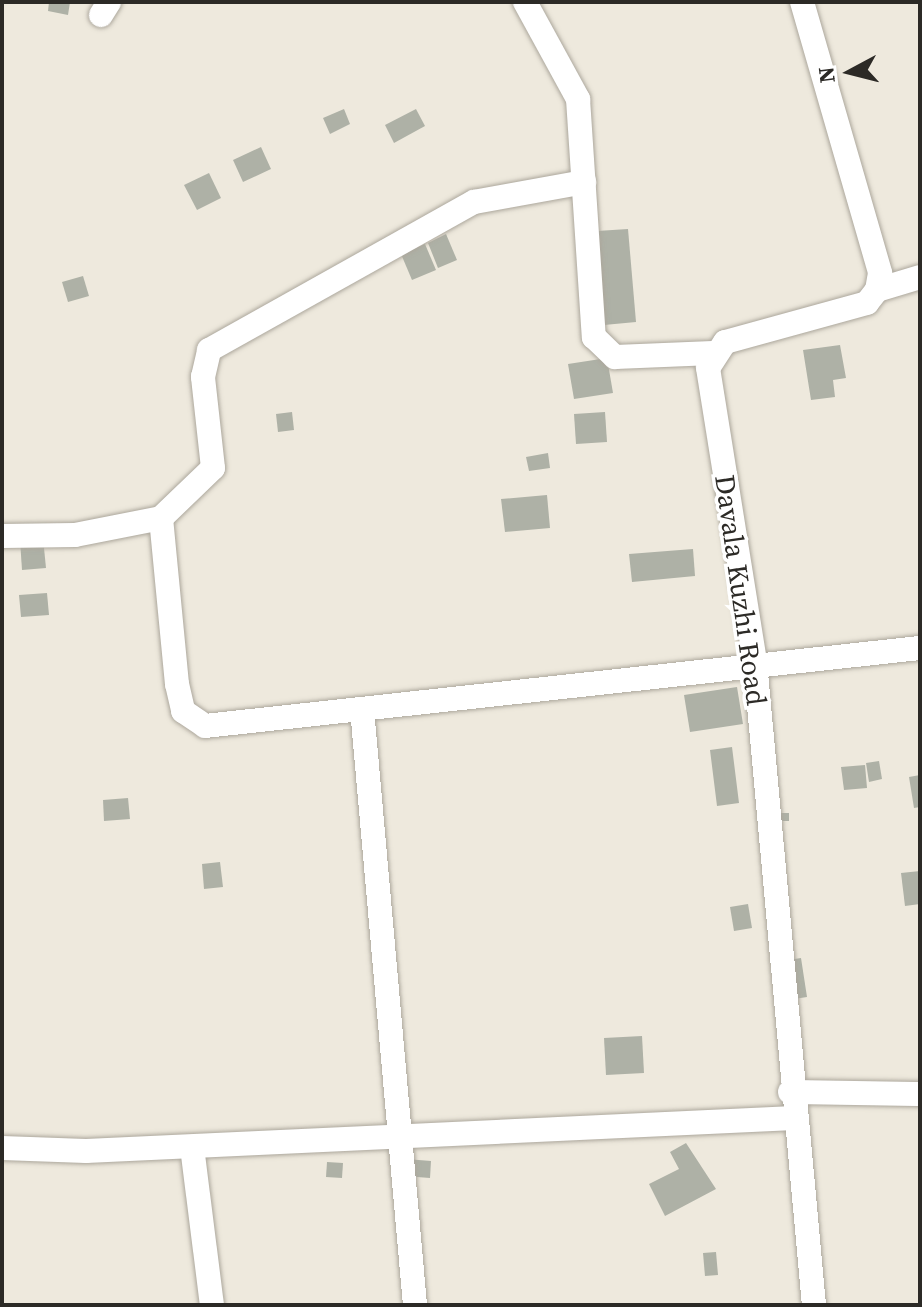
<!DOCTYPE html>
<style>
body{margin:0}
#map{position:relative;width:922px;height:1307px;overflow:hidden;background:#eee9dd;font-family:"Source Serif 4",serif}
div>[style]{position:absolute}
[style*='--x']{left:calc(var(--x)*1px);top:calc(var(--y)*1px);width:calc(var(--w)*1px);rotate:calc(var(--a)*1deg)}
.building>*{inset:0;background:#aeb1a6}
.roads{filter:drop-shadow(0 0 2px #aca79c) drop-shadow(0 0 2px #aca79c)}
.minor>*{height:24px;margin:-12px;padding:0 12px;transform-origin:12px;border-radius:12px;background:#fff}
span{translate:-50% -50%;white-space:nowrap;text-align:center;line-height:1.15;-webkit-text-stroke:7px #fff;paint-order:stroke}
.street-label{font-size:28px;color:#2c2a26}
.frame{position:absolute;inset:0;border:4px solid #2c2a26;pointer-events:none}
.north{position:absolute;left:810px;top:32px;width:80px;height:80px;-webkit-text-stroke:6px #fff;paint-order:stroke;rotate:263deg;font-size:22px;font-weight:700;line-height:32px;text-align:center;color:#2c2a26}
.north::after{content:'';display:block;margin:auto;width:28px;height:36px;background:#2c2a26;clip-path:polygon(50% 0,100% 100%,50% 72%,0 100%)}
</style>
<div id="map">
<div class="building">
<div style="clip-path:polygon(49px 2px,70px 2px,68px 15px,48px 11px)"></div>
<div style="clip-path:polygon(344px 109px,350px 124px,330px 134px,323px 118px)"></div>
<div style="clip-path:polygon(416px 109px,425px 126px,394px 143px,385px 125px)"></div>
<div style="clip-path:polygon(261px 147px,271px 169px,243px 182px,233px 160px)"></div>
<div style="clip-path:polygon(209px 173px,221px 198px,197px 210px,184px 185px)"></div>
<div style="clip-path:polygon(628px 229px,636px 322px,604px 325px,597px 231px)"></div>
<div style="clip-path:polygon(446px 234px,457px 260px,438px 268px,428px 243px)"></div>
<div style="clip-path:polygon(425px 244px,436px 270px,412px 280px,401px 254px)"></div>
<div style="clip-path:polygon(83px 276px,89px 296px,68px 302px,62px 282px)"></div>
<div style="clip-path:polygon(840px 345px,846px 378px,833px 380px,835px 397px,811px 400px,803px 350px)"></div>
<div style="clip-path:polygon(607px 358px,613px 393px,574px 399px,568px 364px)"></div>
<div style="clip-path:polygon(292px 412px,294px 430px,278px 432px,276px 414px)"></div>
<div style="clip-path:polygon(605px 412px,607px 442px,576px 444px,574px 414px)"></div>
<div style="clip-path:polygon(548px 453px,550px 468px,529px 471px,526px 457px)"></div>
<div style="clip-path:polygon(547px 495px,550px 528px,505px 532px,501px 499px)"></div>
<div style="clip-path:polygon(43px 538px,46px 568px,22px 570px,20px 540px)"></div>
<div style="clip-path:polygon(693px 549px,695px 576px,632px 582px,629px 554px)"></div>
<div style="clip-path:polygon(47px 593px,49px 615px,21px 617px,19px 595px)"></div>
<div style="clip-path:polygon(737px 687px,743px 724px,690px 732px,684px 695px)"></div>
<div style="clip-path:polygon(732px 747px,739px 803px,717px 806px,710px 750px)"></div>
<div style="clip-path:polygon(879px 761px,882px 779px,869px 782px,866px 763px)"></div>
<div style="clip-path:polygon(865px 765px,867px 788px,844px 790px,841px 767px)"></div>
<div style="clip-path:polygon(920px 775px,920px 807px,914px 808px,909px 777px)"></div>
<div style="clip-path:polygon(128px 798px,130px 819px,104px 821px,103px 800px)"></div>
<div style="clip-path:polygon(772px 813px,789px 813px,789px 821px,772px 821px)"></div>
<div style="clip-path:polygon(220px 862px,223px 887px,204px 889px,202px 864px)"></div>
<div style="clip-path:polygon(920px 871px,920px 904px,905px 906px,901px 873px)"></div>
<div style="clip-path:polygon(748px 904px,752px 928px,734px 931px,730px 907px)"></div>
<div style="clip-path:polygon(801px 958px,807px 997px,781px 1001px,775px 962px)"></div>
<div style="clip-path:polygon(642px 1036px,644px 1073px,606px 1075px,604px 1038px)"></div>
<div style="clip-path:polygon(686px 1143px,716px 1189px,665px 1216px,649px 1184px,679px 1169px,670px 1152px)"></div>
<div style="clip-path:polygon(406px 1159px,431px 1161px,430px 1178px,404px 1176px)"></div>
<div style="clip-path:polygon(327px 1162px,343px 1163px,342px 1178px,326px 1177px)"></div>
<div style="clip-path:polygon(716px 1252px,718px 1275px,705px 1276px,703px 1253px)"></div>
</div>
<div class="roads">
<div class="minor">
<div style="--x:525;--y:2;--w:111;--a:61.3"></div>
<div style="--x:578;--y:99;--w:239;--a:86.2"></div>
<div style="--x:594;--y:337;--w:29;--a:44"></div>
<div style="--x:615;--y:357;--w:98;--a:-2.3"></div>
<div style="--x:802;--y:2;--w:282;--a:73.9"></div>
<div style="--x:880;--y:273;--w:17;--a:100"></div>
<div style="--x:877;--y:290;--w:16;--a:128"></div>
<div style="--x:867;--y:303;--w:147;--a:164.6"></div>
<div style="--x:725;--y:342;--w:31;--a:123"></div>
<div style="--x:708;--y:368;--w:298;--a:80.9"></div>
<div style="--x:755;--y:662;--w:646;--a:84.76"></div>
<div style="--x:101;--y:15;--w:15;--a:-58"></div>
<div style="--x:877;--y:290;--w:45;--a:-16.8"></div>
<div style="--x:161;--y:518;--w:167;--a:84.5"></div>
<div style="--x:177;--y:684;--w:28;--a:77"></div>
<div style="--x:183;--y:711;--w:27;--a:34"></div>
<div style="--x:205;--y:726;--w:719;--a:-6.23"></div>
<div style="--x:2;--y:536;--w:73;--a:-0.8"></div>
<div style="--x:75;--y:535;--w:88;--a:-11.2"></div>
<div style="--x:161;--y:518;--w:72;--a:-43.9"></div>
<div style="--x:213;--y:468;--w:92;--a:-96.3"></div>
<div style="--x:203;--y:377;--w:28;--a:-77"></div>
<div style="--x:209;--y:350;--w:304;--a:-29.2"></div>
<div style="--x:474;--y:202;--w:112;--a:-10.3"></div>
<div style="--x:362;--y:709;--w:598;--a:84.92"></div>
<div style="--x:790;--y:1092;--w:130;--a:0.9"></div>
<div style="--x:192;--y:1147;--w:159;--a:82.8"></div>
<div style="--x:2;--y:1148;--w:84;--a:2"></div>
<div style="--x:86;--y:1151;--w:709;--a:-2.67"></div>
</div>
</div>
<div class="street-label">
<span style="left:741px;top:590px;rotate:82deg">Davala Kuzhi Road</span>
</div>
<div class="frame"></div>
<div class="north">N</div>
</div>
